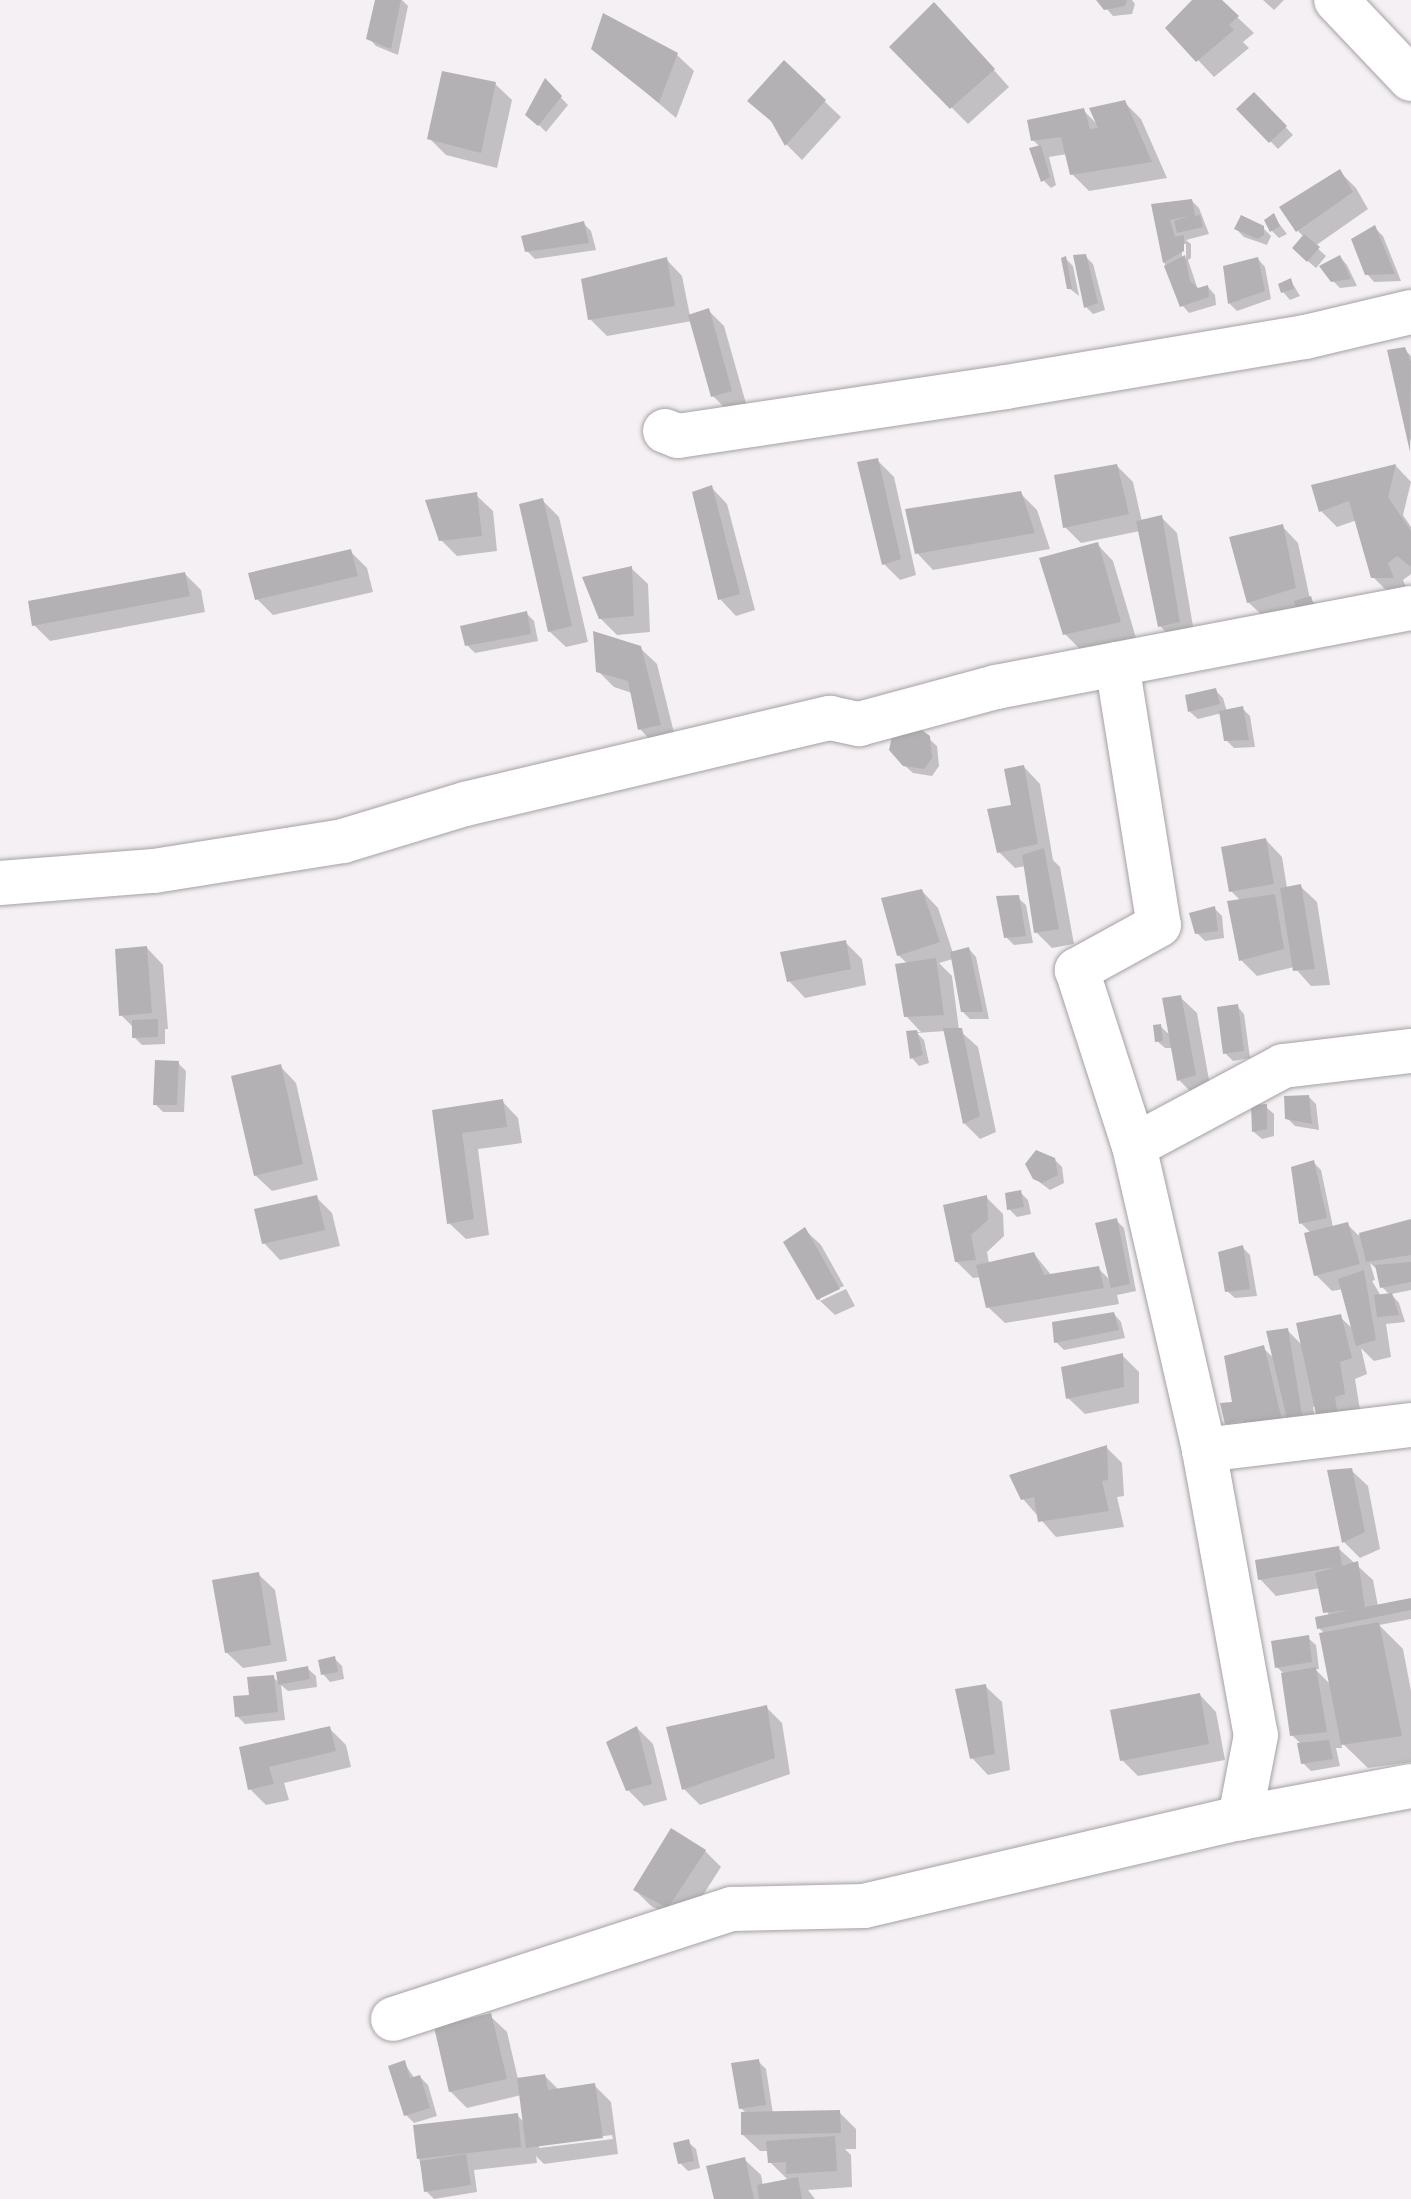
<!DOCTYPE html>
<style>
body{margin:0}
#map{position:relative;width:1411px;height:2199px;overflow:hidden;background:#f4f0f4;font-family:"Exo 2",sans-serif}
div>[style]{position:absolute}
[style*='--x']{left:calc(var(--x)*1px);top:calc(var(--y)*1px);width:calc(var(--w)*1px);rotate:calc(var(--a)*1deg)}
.shadow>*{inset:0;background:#0003}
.building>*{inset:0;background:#b4b1b4}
.roads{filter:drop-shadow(0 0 2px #a4a1a4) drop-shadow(0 0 2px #a4a1a4)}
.minor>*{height:44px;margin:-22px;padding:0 22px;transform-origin:22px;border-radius:22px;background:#fff}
span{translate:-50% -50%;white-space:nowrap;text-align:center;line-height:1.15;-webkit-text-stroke:6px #f4f0f4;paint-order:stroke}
</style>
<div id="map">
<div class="shadow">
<div style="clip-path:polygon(377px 0,402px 0,408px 6px,398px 55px,376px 46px,369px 38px)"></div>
<div style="clip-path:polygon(1099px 0,1132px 0,1135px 4px,1132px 14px,1113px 16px)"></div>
<div style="clip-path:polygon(1194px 0,1219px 0,1254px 33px,1243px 42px,1249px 48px,1214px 77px,1168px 28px)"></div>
<div style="clip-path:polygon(1263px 0,1284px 0,1274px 10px)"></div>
<div style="clip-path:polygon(950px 21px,1009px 87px,968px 124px,892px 47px)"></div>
<div style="clip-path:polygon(594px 48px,677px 55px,694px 71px,676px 118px)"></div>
<div style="clip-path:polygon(784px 63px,841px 117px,802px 160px,786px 144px,775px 125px,750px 101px)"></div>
<div style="clip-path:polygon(545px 81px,568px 105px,546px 132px,528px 114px)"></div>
<div style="clip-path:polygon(495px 84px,512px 100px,497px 168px,446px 155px,430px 139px)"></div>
<div style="clip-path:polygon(1254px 94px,1293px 135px,1278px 149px,1239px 109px)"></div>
<div style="clip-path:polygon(1124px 102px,1141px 119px,1167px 178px,1089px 191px,1072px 174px,1067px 154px,1049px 157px,1056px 185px,1051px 188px,1043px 180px,1040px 147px,1033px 140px,1084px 111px,1099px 126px)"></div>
<div style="clip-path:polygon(1340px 172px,1356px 188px,1368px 209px,1315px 246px,1326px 256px,1316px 268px,1302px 256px,1304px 237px,1298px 231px)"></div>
<div style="clip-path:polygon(evenodd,1192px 201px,1199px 208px,1209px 234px,1186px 240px,1191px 244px,1191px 258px,1188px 260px,1198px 290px,1208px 287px,1215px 295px,1216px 305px,1189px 313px,1182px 305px,1164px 262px,1153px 205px,1192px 201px,1182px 244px,1186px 244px,1186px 261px,1182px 261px,1182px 244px)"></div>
<div style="clip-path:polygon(1273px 216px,1287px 234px,1279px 238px,1271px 230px)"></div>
<div style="clip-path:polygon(584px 224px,591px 231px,596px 250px,535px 259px,527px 251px)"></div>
<div style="clip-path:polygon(1263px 228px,1271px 236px,1267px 245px,1244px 237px,1236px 229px)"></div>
<div style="clip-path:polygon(1375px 228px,1383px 236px,1401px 281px,1374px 282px,1367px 274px)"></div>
<div style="clip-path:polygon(1085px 256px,1093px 264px,1105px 310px,1093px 314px,1086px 307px)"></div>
<div style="clip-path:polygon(1340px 257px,1347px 265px,1357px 286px,1340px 288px,1332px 280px)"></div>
<div style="clip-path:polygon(1065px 258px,1073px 266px,1079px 296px,1069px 288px)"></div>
<div style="clip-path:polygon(666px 259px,682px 276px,690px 316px,708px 310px,724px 326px,747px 407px,729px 412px,713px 396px,692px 321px,607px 336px,590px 319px)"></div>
<div style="clip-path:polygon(1258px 259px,1265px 267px,1271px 299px,1237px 311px,1230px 304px,1225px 267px)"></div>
<div style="clip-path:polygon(1291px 281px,1300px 296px,1290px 300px,1283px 292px)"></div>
<div style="clip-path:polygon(1404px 349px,1411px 356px,1411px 442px,1389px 352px)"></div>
<div style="clip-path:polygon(877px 460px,894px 477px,916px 575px,900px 580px,884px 564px)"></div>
<div style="clip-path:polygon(1117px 466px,1133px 482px,1142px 522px,1161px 517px,1177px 533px,1195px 638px,1176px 643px,1160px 626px,1140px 531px,1081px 543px,1065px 527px)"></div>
<div style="clip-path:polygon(1396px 466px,1411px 482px,1403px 515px,1411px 527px,1411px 574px,1403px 580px,1409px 594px,1390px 594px,1373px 577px,1357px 520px,1337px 527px,1321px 511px,1314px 487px)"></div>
<div style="clip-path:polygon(711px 487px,727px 504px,755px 610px,736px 616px,720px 599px)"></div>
<div style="clip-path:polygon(1020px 493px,1037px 510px,1050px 549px,933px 570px,917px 553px)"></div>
<div style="clip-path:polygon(476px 495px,493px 511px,497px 551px,457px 556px,441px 540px)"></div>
<div style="clip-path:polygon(542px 500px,559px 517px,588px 642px,566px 647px,549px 631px)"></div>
<div style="clip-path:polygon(1282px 526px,1298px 543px,1310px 599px,1318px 606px,1265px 618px,1248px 602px)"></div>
<div style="clip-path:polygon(1097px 544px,1113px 561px,1136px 638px,1081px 650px,1065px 634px)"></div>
<div style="clip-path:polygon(350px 551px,367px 568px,373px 592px,273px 615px,257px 599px)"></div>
<div style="clip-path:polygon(631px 568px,648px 584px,650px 632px,617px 635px,600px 618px)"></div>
<div style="clip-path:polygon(185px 574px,201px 590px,205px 612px,50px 641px,34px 625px)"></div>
<div style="clip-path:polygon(526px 613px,534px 621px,538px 641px,475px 653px,467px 645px)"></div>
<div style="clip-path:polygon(640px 648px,657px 664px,676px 741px,656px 746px,640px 729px,632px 693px,614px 687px,598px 671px)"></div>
<div style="clip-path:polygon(1215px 690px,1223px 698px,1227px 712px,1242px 708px,1250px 716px,1255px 747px,1234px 748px,1226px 740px,1222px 713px,1198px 719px,1190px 712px)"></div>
<div style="clip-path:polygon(928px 738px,937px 746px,939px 766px,932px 776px,913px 773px,904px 765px)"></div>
<div style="clip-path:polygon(1024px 767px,1040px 784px,1053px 860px,1060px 867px,1074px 944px,1052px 948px,1036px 932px,1026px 866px,1015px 868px,999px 852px)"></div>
<div style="clip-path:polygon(1266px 840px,1282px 857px,1287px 888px,1300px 886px,1317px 902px,1330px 985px,1311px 986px,1294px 967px,1257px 976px,1241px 960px,1241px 901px,1231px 891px)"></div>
<div style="clip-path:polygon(922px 891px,938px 908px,953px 953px,969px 949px,976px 957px,989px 1019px,970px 1019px,962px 1011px,953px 959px,939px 963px,952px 976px,959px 1030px,978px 1047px,996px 1132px,980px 1139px,964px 1123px,945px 1031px,917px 1033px,924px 1040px,929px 1063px,919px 1066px,912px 1058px,908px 1033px,921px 1032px,906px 1016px,908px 964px,898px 955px)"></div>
<div style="clip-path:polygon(1018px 898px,1026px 905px,1033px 943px,1014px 945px,1006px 937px)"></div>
<div style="clip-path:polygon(1214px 908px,1222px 916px,1224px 938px,1205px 941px,1197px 933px)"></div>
<div style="clip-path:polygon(845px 942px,862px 959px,866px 985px,805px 998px,789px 981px)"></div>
<div style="clip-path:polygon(147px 948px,163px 965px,168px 1029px,165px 1029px,165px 1044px,142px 1045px,134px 1037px,134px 1028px,121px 1015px)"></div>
<div style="clip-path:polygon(1180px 997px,1197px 1013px,1211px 1091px,1195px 1096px,1179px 1080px,1173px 1048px,1165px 1048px,1157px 1041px,1160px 1026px,1171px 1036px)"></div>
<div style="clip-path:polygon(1237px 1006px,1244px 1014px,1250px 1058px,1233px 1061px,1225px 1053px)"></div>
<div style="clip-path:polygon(178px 1063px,186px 1071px,184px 1112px,163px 1112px,155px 1104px)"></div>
<div style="clip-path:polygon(280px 1066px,296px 1083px,318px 1180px,272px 1191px,255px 1175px)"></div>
<div style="clip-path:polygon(1309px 1097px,1316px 1104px,1319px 1130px,1295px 1126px,1287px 1118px)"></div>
<div style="clip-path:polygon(502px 1101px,518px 1118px,522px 1143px,478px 1149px,489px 1235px,466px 1239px,449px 1223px,434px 1111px)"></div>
<div style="clip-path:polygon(1253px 1107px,1266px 1107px,1274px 1114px,1274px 1136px,1262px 1139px,1254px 1132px)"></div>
<div style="clip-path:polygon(1054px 1159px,1062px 1167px,1064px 1183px,1050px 1190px,1034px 1178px)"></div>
<div style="clip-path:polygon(evenodd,1313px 1162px,1321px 1170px,1333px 1227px,1347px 1224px,1358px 1235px,1411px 1221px,1411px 1290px,1391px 1294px,1399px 1303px,1405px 1322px,1386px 1324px,1391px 1357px,1374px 1361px,1361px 1348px,1367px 1374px,1355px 1379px,1360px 1410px,1354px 1431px,1316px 1406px,1313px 1407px,1318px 1437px,1243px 1439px,1226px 1423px,1263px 1348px,1275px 1359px,1287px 1330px,1303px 1346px,1340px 1317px,1353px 1329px,1343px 1289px,1332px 1291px,1316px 1275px,1311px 1233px,1301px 1223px,1313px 1162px,1370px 1263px,1379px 1271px,1382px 1287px,1390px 1295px,1381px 1296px,1372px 1281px,1375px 1280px,1370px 1263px)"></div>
<div style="clip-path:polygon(1021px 1193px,1028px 1200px,1031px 1214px,1017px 1217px,1009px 1209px)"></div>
<div style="clip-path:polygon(316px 1197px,332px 1213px,340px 1246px,280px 1260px,264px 1243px)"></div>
<div style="clip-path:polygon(987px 1198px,1003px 1214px,1004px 1236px,987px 1252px,989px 1264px,1034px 1254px,1052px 1276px,1098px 1268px,1111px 1281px,1117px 1221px,1124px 1228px,1136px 1291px,1117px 1295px,1119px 1304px,1005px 1323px,988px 1307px,981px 1277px,973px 1278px,956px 1261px)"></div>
<div style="clip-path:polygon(804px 1229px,821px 1245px,844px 1286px,820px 1296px,820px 1301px,846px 1289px,855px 1306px,835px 1315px,818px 1299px)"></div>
<div style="clip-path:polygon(1242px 1247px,1250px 1255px,1257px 1296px,1235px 1298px,1227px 1291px)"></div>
<div style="clip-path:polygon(1114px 1314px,1121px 1322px,1125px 1338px,1064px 1350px,1056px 1342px)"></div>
<div style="clip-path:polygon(1122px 1355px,1139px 1372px,1139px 1403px,1085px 1414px,1068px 1398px)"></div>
<div style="clip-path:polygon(1106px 1447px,1122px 1463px,1124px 1496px,1117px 1497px,1124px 1527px,1056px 1537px,1023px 1499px)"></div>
<div style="clip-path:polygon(1351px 1470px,1368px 1486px,1380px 1549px,1360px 1558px,1344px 1542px)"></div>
<div style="clip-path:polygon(1338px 1548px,1373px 1580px,1378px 1606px,1411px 1600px,1411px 1619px,1379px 1625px,1403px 1649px,1411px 1691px,1411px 1762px,1368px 1768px,1341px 1742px,1342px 1748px,1336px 1748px,1340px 1766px,1311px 1771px,1303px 1763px,1302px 1745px,1292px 1735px,1283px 1673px,1277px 1667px,1308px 1638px,1316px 1645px,1319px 1669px,1315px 1669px,1332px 1686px,1325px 1634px,1319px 1628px,1329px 1616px,1320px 1588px,1276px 1596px,1260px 1579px)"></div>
<div style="clip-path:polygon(258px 1574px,275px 1590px,287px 1661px,243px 1668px,226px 1652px)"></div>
<div style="clip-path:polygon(334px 1658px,342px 1666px,344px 1679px,330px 1682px,323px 1674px)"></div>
<div style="clip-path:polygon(308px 1669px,316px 1676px,317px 1687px,288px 1691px,281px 1685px,285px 1720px,245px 1724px,237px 1716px,251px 1696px,273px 1677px,280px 1684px)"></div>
<div style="clip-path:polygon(985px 1686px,1002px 1702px,1010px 1770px,988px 1775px,972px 1758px)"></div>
<div style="clip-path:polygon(1200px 1695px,1216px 1712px,1225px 1760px,1138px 1776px,1122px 1760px)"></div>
<div style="clip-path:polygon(766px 1707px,782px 1723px,790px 1774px,700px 1805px,684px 1789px)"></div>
<div style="clip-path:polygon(637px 1728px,653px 1744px,667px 1800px,644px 1806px,628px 1790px)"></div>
<div style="clip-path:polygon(330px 1729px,346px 1745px,351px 1767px,284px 1783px,289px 1800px,266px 1805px,250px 1789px,241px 1749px)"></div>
<div style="clip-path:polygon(705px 1851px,721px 1867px,685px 1923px,651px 1906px,635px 1890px)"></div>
<div style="clip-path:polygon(evenodd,490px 2016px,507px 2032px,518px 2079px,545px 2076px,559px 2090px,594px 2085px,611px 2102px,618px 2154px,544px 2164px,536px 2156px,537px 2163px,474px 2170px,477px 2192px,434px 2199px,426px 2191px,419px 2158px,517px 2115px,524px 2122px,521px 2095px,467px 2108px,450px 2091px,490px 2016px,612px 2135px,613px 2139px,539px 2148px,539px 2144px,612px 2135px)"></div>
<div style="clip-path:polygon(758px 2061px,766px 2069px,773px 2114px,839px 2112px,856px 2129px,856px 2149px,845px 2149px,851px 2155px,852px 2187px,808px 2190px,815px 2199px,716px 2199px,744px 2159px,761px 2175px,763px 2186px,789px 2181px,770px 2162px,769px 2151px,760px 2151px,743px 2135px,747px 2114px,741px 2108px)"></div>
<div style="clip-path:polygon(404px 2063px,415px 2079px,420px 2077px,428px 2085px,437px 2116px,414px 2123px,406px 2115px)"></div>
<div style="clip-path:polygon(688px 2142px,696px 2149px,700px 2168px,688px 2171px,680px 2163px)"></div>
</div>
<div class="building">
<div style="clip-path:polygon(375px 0,401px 0,391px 49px,366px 39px)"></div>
<div style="clip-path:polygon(1096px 0,1127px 0,1125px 6px,1104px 10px)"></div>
<div style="clip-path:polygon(1192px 0,1222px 0,1239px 16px,1229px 25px,1234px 30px,1196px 62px,1165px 28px)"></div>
<div style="clip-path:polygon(934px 2px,995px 69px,950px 109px,889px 47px)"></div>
<div style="clip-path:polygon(603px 13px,678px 53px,659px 103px,591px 49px)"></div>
<div style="clip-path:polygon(784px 60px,826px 100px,785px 146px,771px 121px,747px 101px)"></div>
<div style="clip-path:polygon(442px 71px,496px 82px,481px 153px,427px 139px)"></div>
<div style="clip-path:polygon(545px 78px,562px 96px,538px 126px,525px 115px)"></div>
<div style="clip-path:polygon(1254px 92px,1287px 126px,1269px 143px,1236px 109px)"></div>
<div style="clip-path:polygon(1125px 100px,1152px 162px,1070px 175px,1061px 137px,1031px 141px,1027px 120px,1084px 108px,1090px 129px,1098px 128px,1089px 108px)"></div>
<div style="clip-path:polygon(1041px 145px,1050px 177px,1041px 182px,1029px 148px)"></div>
<div style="clip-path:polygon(1340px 169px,1353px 192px,1296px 232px,1279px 207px)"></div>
<div style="clip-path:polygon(1192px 199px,1195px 216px,1200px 215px,1203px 227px,1177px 233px,1174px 221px,1190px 216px,1170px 220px,1175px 237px,1184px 235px,1184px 251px,1163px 263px,1151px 204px)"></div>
<div style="clip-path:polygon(1274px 213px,1280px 226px,1270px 232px,1264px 220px)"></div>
<div style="clip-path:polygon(1241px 215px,1264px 226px,1264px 235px,1258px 239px,1234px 229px)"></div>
<div style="clip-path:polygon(584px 221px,589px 243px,525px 252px,521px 236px)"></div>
<div style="clip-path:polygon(1375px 225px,1395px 274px,1365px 275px,1351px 239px)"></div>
<div style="clip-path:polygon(1304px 234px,1320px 247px,1307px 262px,1292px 248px)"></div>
<div style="clip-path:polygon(1086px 254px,1098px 303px,1084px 308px,1073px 255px)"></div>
<div style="clip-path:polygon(1185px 255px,1190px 281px,1198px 288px,1208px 285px,1209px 297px,1180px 307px,1164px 266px)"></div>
<div style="clip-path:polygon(1340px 255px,1351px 279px,1331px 282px,1319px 266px)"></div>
<div style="clip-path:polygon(1066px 256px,1072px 289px,1067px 289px,1061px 258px)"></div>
<div style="clip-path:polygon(667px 257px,675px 306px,588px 320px,581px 279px)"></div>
<div style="clip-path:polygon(1258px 257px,1265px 291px,1228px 304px,1223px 266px)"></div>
<div style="clip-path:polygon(1291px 278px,1294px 289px,1281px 293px,1278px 284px)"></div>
<div style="clip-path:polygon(709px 308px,732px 391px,711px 397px,688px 315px)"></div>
<div style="clip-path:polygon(1405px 347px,1411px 362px,1410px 452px,1387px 350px)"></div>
<div style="clip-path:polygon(878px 458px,901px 559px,882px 565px,857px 462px)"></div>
<div style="clip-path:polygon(1117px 464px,1129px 514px,1063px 528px,1054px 475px)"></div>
<div style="clip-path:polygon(1396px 464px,1388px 497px,1411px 531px,1411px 567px,1397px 556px,1388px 563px,1394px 578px,1371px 578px,1349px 501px,1319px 512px,1311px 485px)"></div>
<div style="clip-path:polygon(712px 485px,740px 594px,718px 600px,692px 492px)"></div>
<div style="clip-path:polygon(1021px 491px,1035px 533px,915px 554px,905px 509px)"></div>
<div style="clip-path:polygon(477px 492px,482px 536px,439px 541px,425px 500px)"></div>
<div style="clip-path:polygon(543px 498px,572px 626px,548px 632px,519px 504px)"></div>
<div style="clip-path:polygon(1162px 515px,1180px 622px,1158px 627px,1136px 521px)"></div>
<div style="clip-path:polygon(1283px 524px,1296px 588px,1247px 603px,1229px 537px)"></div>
<div style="clip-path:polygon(1098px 542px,1121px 622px,1063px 635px,1039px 558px)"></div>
<div style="clip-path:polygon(351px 549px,358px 576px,255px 600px,248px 573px)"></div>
<div style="clip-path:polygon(632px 566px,634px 616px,599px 619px,582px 577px)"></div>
<div style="clip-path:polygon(185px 572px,190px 596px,32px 626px,28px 601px)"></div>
<div style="clip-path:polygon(1311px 596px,1314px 607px,1297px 610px,1294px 601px)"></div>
<div style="clip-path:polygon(527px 611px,531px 634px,465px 646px,460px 626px)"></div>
<div style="clip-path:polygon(593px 631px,641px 646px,661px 725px,638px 730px,628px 681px,596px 672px)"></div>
<div style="clip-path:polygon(1216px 688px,1220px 704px,1188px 712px,1185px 695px)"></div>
<div style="clip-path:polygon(1243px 706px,1249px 740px,1224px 741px,1219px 711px)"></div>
<div style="clip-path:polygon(912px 723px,930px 736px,932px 758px,924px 769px,903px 766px,889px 750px,893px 732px)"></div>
<div style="clip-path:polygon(1024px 765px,1038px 844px,997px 853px,987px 809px,1011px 805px,1004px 769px)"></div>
<div style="clip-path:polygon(1266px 838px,1274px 884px,1229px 892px,1221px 847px)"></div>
<div style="clip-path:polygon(1044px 848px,1059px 929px,1034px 933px,1022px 855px)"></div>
<div style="clip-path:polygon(1301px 884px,1315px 969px,1293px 971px,1280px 888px)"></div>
<div style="clip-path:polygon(922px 889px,940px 942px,897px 956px,881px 898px)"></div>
<div style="clip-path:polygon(1275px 894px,1284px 949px,1239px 961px,1227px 901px)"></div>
<div style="clip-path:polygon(1019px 895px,1026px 936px,1004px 938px,996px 896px)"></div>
<div style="clip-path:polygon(1215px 906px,1218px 931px,1195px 934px,1189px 913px)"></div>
<div style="clip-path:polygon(846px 940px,851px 969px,787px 982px,780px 952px)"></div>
<div style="clip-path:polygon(147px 946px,152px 1013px,119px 1016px,115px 949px)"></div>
<div style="clip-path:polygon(969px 947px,983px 1012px,961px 1012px,950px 952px)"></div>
<div style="clip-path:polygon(936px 958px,944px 1015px,904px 1017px,895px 964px)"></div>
<div style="clip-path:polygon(1181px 995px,1196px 1075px,1177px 1081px,1162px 998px)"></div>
<div style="clip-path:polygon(1238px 1004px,1244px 1051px,1223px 1054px,1217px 1007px)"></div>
<div style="clip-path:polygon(158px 1019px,158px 1037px,132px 1038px,132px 1020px)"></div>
<div style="clip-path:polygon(1161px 1024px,1163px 1041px,1155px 1042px,1153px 1025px)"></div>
<div style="clip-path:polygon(943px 1028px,962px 1028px,980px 1116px,963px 1124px)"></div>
<div style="clip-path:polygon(917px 1030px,923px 1055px,910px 1059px,906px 1031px)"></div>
<div style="clip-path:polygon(155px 1060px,179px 1061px,177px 1105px,153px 1105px)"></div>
<div style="clip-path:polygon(281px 1064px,303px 1164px,254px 1176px,231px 1076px)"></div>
<div style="clip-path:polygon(1309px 1095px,1312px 1124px,1285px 1119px,1284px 1096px)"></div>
<div style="clip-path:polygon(503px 1099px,507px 1127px,462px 1133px,474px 1219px,447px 1224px,432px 1110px)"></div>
<div style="clip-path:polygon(1267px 1104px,1267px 1129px,1252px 1132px,1251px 1105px)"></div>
<div style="clip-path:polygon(1036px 1150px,1055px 1158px,1058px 1175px,1042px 1183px,1033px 1179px,1025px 1164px)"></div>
<div style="clip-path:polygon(1314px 1160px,1327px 1218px,1299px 1224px,1291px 1167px)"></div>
<div style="clip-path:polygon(1021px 1190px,1024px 1207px,1007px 1210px,1005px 1193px)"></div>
<div style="clip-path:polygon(317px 1195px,325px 1230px,262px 1244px,254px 1209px)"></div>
<div style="clip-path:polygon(987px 1195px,988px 1220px,971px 1235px,976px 1260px,955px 1262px,943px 1205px)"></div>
<div style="clip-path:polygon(1117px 1218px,1130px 1284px,1111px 1288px,1095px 1223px)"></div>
<div style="clip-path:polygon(1411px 1219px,1411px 1255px,1366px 1262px,1359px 1233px)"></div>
<div style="clip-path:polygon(1348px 1222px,1360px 1264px,1314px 1276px,1304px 1233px)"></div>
<div style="clip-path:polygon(805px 1227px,840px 1289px,817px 1300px,783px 1242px)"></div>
<div style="clip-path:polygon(1243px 1245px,1250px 1289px,1225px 1292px,1218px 1252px)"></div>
<div style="clip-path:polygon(1034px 1252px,1044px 1275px,1099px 1266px,1104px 1288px,986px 1308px,976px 1265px)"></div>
<div style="clip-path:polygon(1411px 1262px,1411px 1282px,1380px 1288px,1375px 1265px)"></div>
<div style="clip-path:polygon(1364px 1270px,1376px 1340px,1356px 1346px,1338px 1279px)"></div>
<div style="clip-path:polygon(1392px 1293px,1399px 1315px,1377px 1317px,1374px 1295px)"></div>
<div style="clip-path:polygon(1114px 1312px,1119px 1330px,1054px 1343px,1052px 1322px)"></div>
<div style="clip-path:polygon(1341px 1314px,1352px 1358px,1340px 1362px,1345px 1394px,1335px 1397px,1338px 1416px,1317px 1419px,1296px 1323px)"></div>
<div style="clip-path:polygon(1288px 1328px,1303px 1421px,1288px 1423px,1266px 1331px)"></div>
<div style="clip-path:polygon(1264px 1345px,1283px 1424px,1245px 1432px,1243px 1420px,1225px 1424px,1220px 1403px,1232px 1402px,1224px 1356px)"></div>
<div style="clip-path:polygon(1123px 1353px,1124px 1387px,1066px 1399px,1061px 1367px)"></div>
<div style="clip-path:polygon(1107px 1445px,1108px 1480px,1102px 1481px,1109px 1511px,1038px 1522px,1034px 1497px,1021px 1500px,1009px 1475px)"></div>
<div style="clip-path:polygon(1352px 1468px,1365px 1532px,1342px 1543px,1327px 1470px)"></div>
<div style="clip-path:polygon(1339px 1546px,1342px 1566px,1358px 1561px,1365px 1607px,1411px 1598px,1411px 1610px,1317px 1629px,1315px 1617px,1351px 1610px,1323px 1613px,1315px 1573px,1336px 1567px,1258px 1580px,1255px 1560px)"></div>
<div style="clip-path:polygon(259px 1572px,271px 1645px,225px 1653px,212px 1580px)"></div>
<div style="clip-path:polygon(1379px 1622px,1402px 1736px,1341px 1745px,1319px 1633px)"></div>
<div style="clip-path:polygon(1309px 1635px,1312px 1662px,1275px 1668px,1271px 1641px)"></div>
<div style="clip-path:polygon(335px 1656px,338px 1672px,321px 1675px,318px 1660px)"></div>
<div style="clip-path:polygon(308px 1666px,310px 1679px,278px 1685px,276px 1672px)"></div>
<div style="clip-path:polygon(1316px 1667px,1327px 1732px,1290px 1736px,1281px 1673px)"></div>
<div style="clip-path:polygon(274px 1675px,278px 1712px,235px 1717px,233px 1696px,249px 1695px,247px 1677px)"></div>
<div style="clip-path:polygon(986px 1684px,995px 1754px,970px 1759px,955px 1689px)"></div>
<div style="clip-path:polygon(1200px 1693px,1209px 1744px,1120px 1761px,1110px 1710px)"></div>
<div style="clip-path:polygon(767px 1705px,775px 1758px,682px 1790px,666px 1727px)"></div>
<div style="clip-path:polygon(330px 1726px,336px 1751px,269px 1767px,274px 1784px,248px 1790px,239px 1747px)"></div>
<div style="clip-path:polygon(637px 1726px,652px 1784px,626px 1791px,606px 1742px)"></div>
<div style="clip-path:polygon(1329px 1740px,1333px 1759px,1301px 1764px,1297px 1743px)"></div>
<div style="clip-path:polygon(671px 1828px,706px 1850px,668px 1908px,633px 1890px)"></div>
<div style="clip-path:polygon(491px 2013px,507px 2079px,449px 2092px,434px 2027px)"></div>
<div style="clip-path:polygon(759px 2059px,766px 2105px,739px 2109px,731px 2063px)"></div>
<div style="clip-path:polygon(405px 2060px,410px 2078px,420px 2075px,430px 2108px,404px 2116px,388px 2066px)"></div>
<div style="clip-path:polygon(545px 2074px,548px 2090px,595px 2083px,603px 2138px,526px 2148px,517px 2078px)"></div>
<div style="clip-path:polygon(840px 2110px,841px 2133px,741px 2135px,741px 2112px)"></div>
<div style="clip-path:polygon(518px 2113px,521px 2147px,417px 2159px,413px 2125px)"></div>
<div style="clip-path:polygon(835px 2136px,837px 2171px,786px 2174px,786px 2162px,768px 2163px,766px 2141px)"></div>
<div style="clip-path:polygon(689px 2139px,694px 2161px,678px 2164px,673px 2143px)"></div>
<div style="clip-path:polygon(466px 2154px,471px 2185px,424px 2192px,420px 2161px)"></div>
<div style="clip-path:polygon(745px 2157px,754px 2199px,714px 2199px,706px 2166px)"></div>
<div style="clip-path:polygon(798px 2177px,802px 2199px,759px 2199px,757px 2185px)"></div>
</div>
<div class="roads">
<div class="minor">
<div style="--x:1336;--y:0;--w:109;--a:46.5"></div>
<div style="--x:665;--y:431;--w:14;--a:21"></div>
<div style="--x:678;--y:436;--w:332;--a:-8.5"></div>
<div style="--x:1006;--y:387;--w:303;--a:-9.5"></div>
<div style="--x:1305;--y:337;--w:109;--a:-13.3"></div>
<div style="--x:1117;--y:664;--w:264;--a:80.9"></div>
<div style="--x:1159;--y:925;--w:94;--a:151.2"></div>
<div style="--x:1077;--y:970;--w:185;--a:72.1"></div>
<div style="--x:1134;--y:1146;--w:312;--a:77"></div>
<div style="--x:1204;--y:1450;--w:290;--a:79.7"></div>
<div style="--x:1256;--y:1735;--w:85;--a:100.9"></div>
<div style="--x:0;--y:883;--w:154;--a:-4.5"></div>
<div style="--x:154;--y:871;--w:191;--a:-9"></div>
<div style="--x:343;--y:841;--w:127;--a:-16.9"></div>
<div style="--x:465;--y:804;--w:375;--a:-13.3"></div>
<div style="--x:830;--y:718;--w:30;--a:12"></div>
<div style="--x:859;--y:724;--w:142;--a:-15.1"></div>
<div style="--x:996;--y:687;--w:422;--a:-10.8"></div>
<div style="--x:1134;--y:1146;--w:169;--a:-28.2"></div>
<div style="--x:1283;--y:1066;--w:129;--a:-6.7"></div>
<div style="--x:1204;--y:1450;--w:209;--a:-6.9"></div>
<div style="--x:393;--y:2019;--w:356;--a:-18"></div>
<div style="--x:732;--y:1909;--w:132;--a:-1.3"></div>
<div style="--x:864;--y:1906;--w:386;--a:-13.2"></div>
<div style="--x:1240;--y:1818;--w:174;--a:-10.6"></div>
</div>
</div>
</div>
